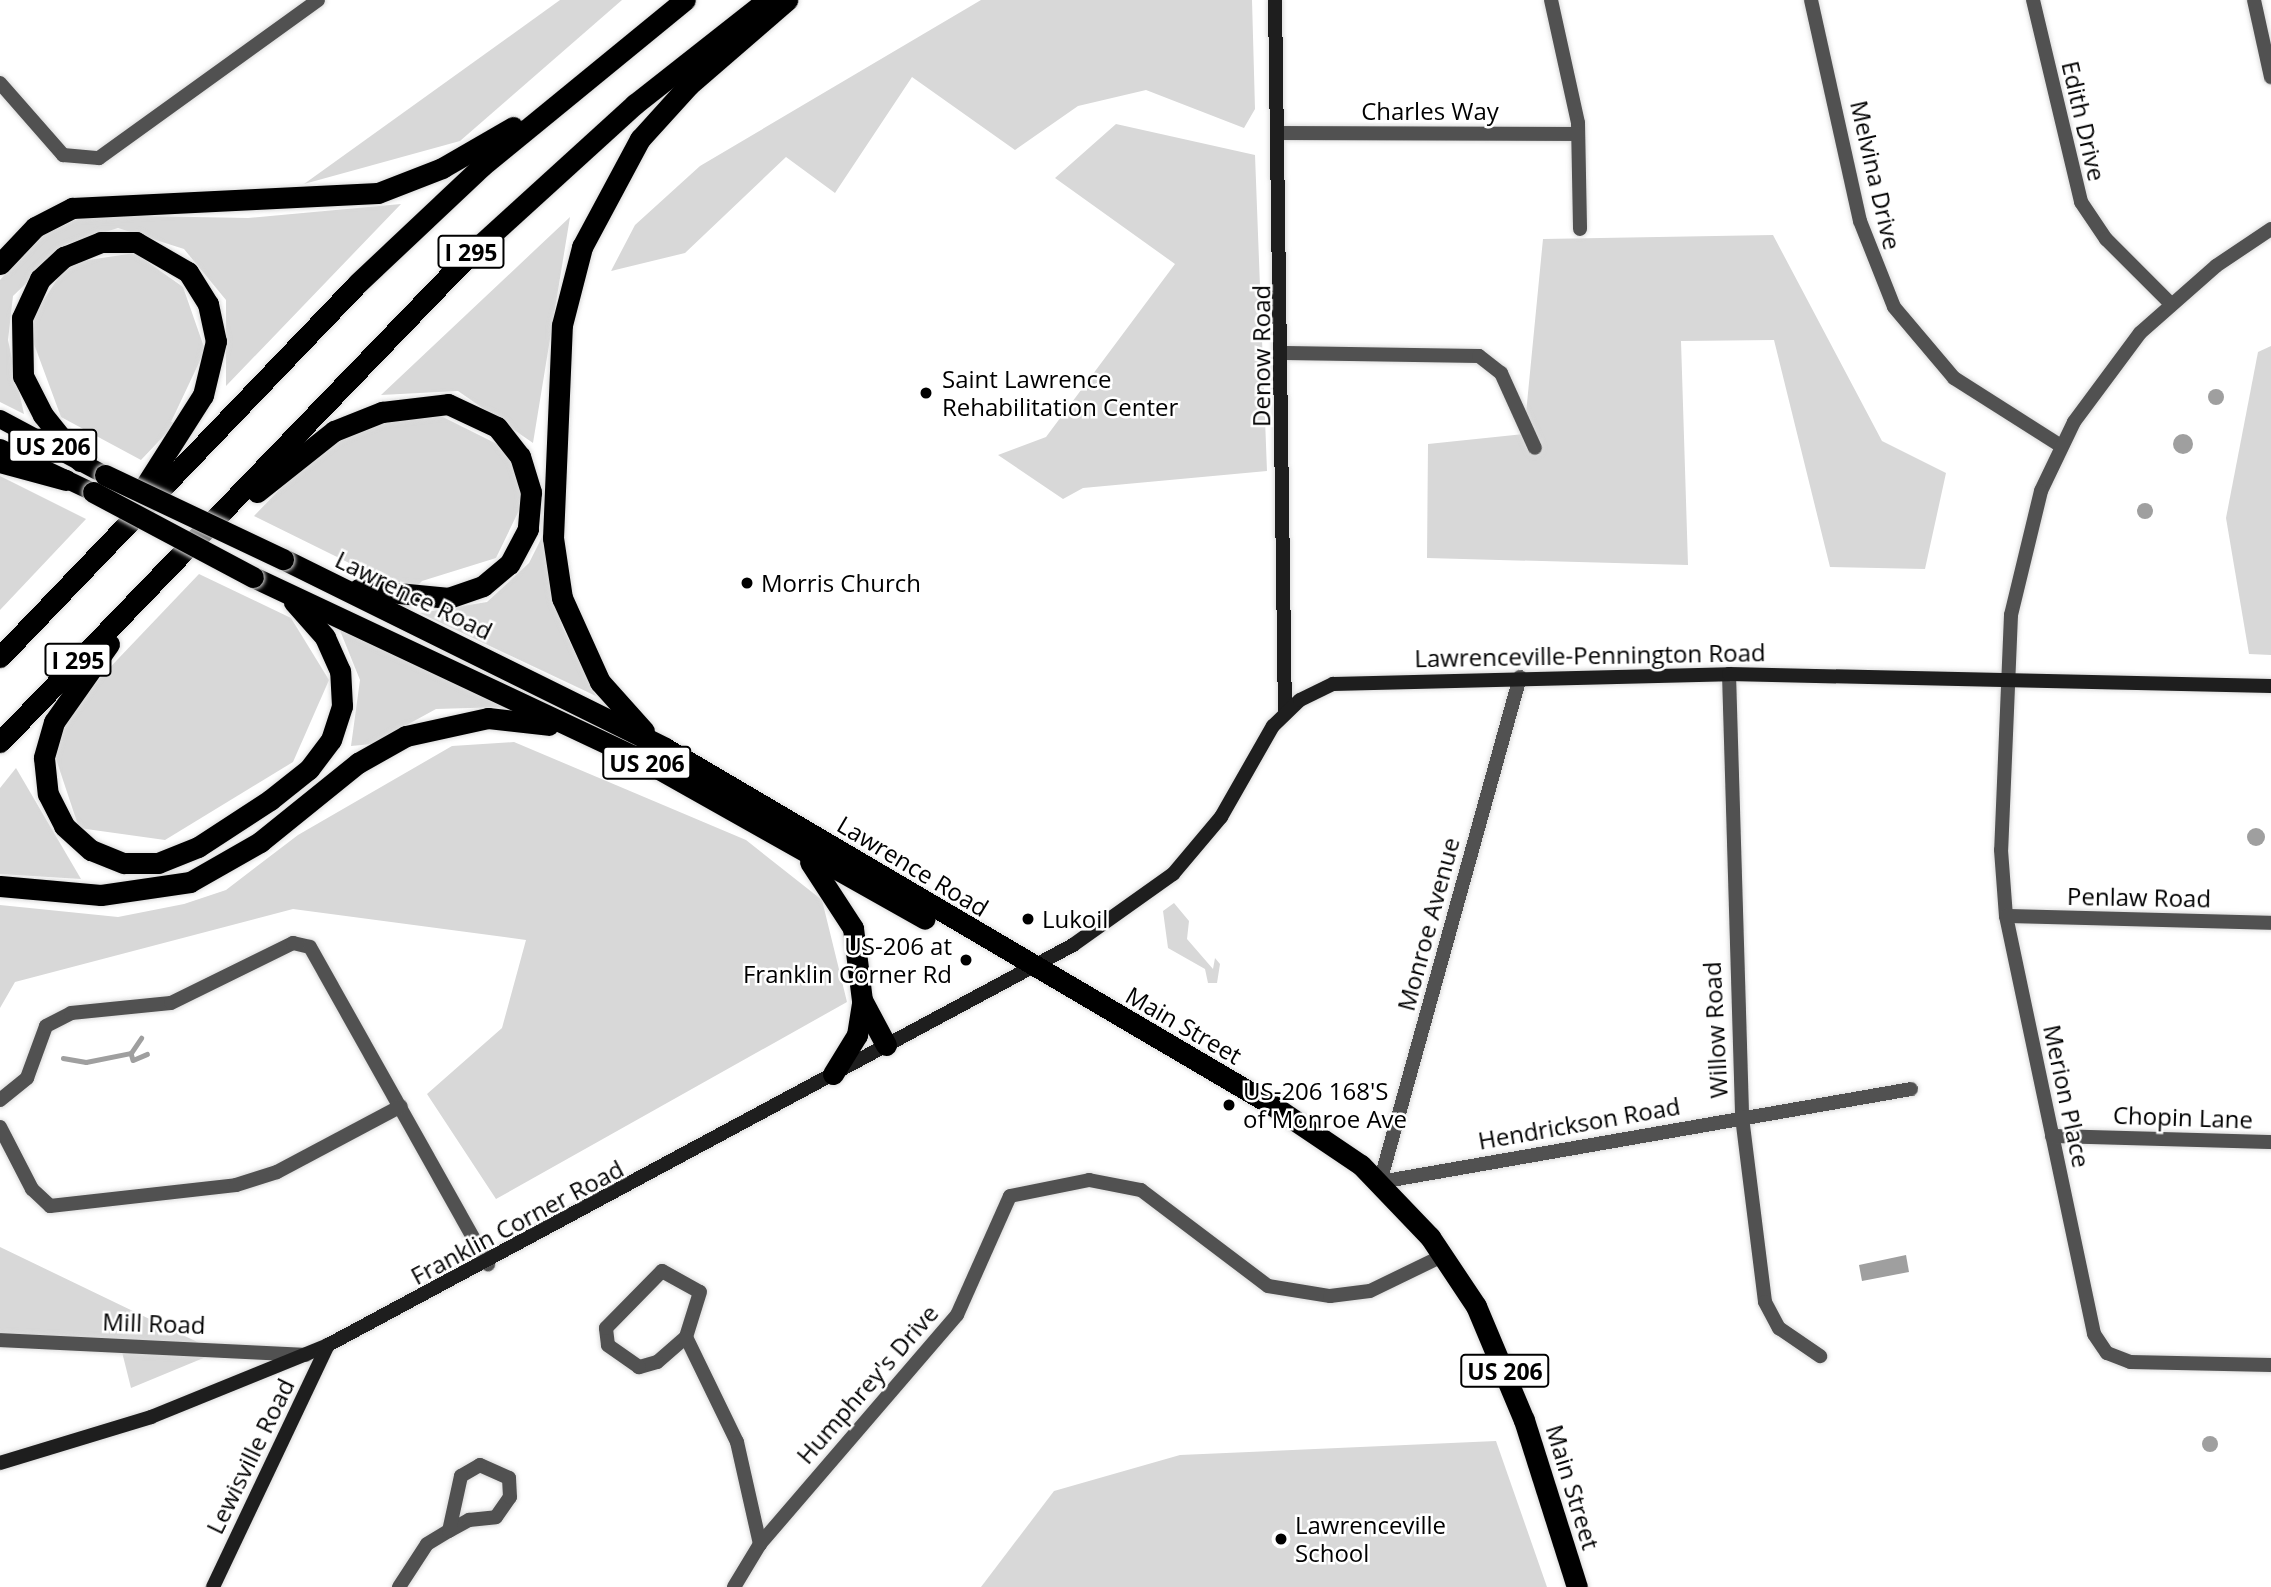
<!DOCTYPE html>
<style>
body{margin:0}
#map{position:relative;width:2271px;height:1587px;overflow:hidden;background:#fff;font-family:"Open Sans",sans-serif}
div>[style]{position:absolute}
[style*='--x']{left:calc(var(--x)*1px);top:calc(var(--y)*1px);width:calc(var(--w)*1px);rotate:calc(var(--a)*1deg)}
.green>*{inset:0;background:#d8d8d8}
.water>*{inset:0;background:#9f9f9f}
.round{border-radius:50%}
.stream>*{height:4.5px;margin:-2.25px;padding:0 2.25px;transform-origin:2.25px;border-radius:2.25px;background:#9f9f9f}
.roads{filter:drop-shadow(0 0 2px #dbdbdb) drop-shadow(0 0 2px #dbdbdb)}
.street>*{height:14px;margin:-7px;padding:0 7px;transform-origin:7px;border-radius:7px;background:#515151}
.secondary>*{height:14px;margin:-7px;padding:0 7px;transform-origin:7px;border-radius:7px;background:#1e1e1e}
.primary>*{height:18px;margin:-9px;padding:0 9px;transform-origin:9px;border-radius:9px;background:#000}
.highway>*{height:21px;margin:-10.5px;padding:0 10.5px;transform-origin:10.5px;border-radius:10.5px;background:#000}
.bridges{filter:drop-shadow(0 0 2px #dbdbdb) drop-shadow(0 0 2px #dbdbdb)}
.highway-bridge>*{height:21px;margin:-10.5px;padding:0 10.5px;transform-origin:10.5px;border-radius:10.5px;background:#000}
.dots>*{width:19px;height:19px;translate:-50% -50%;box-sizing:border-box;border:4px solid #fff;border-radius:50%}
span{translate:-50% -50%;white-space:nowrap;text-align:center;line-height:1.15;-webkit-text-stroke:5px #fff;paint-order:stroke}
.shield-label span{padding:2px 5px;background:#fff;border:2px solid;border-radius:5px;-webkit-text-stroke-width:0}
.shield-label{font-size:23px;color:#000;font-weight:700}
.street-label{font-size:24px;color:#000}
.poi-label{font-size:24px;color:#000}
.left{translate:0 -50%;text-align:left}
.right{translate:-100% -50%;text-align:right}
</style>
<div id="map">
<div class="green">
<div style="clip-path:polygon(560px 0,622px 0,460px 141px,304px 184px)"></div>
<div style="clip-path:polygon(981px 0,1252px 0,1255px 109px,1244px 128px,1146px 90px,1078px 106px,1015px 150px,912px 77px,835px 193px,786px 157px,685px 253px,611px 271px,635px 225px,700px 166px)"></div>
<div style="clip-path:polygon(1116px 124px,1255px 155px,1267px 471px,1083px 488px,1063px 499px,998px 455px,1046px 437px,1175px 264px,1055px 178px)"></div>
<div style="clip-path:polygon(401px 204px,226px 386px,226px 300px,184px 249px,118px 228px,67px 244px,13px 296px,8px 340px,24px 414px,0 402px,0 280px,37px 238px,86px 215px,248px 218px)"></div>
<div style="clip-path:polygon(570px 217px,533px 443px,458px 391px,381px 395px)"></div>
<div style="clip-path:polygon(1773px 235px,1882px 441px,1946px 473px,1925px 569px,1830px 567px,1774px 340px,1681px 341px,1688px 565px,1427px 558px,1428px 444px,1524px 434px,1543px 239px)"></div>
<div style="clip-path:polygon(135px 253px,183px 287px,205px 350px,171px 422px,176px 423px,141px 460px,61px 417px,27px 325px,68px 263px)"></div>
<div style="clip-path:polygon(2271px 346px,2271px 655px,2249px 654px,2226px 518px,2258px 352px)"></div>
<div style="clip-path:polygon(427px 409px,511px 451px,523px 502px,496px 558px,422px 581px,410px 593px,254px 516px,328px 439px)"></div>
<div style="clip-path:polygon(0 476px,86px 519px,0 610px)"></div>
<div style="clip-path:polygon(546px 529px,550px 581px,563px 628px,596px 696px,420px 613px,487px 602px,529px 563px)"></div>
<div style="clip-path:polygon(199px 574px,291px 618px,329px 680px,293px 762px,165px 840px,79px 828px,52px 747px,56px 724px)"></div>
<div style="clip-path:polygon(339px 628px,504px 707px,436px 709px,372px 744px,351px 746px,360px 680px)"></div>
<div style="clip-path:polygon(514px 742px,746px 840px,822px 900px,847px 1002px,496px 1199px,427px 1094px,502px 1028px,526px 940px,293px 909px,15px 982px,0 1008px,0 905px,118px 917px,184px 904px,226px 890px,298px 835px,452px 746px)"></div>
<div style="clip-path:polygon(16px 768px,81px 879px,0 874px,0 788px)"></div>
<div style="clip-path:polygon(1174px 903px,1189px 921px,1187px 939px,1213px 969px,1215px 958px,1220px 964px,1217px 983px,1208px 983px,1205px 969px,1168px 948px,1163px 911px)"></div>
<div style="clip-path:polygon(0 1247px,218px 1352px,131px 1388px,119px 1340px,0 1338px)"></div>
<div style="clip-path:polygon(1496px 1441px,1547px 1587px,981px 1587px,1054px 1491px,1180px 1455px)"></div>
</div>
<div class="water">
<div class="round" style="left:2208px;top:389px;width:16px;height:16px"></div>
<div class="round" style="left:2173px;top:434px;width:20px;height:20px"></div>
<div class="round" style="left:2137px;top:503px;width:16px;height:16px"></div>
<div class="round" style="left:2247px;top:828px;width:18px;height:18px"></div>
<div style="clip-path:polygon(1906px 1255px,1909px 1272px,1862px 1281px,1859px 1265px)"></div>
<div class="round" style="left:2202px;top:1436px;width:16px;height:16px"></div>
</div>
<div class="stream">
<div style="--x:131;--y:1053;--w:7;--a:74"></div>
<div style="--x:133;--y:1060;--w:15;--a:-23"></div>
<div style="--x:63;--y:1058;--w:23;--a:10"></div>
<div style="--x:86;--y:1062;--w:46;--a:-11.3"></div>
<div style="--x:131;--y:1053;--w:18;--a:-56"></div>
</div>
<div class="roads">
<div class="street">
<div style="--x:1551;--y:0;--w:126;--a:77.6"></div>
<div style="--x:1578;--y:123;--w:106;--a:88.9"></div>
<div style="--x:1811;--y:0;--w:226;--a:77.5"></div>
<div style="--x:1860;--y:221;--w:92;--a:68.4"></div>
<div style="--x:1894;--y:307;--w:93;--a:49.8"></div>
<div style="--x:1954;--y:378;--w:127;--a:32.4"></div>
<div style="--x:2033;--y:0;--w:208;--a:76.6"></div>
<div style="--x:2081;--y:202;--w:45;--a:56"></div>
<div style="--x:2106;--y:239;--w:91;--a:45"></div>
<div style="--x:2254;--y:0;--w:79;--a:77.6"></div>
<div style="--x:0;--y:83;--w:96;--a:48.8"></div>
<div style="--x:63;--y:155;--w:36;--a:5"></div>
<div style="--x:99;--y:158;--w:270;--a:-35.8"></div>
<div style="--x:1281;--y:133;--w:297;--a:0.2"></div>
<div style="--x:2271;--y:229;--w:66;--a:146.1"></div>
<div style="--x:2216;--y:266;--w:101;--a:138.6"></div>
<div style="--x:2140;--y:333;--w:111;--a:126.6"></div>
<div style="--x:2074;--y:422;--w:76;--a:115.6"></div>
<div style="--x:2041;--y:491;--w:128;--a:103.6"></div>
<div style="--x:2011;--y:615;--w:235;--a:92.4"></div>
<div style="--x:2001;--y:850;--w:66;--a:85.7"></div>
<div style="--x:2006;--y:916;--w:427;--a:78.1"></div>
<div style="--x:2094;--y:1334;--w:23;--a:56"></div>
<div style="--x:2107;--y:1353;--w:25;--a:21"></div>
<div style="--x:2130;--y:1362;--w:141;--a:1.2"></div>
<div style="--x:1285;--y:353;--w:194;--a:0.9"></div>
<div style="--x:1479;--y:356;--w:28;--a:38"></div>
<div style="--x:1501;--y:373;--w:82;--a:65.6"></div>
<div style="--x:1729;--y:674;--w:443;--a:88.3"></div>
<div style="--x:1742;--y:1117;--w:186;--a:82.9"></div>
<div style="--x:1765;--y:1302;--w:30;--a:62"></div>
<div style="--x:1779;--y:1328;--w:50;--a:34.3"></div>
<div style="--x:1520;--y:677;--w:524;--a:105.49"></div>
<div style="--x:1380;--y:1182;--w:539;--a:-9.93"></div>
<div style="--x:2006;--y:916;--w:265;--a:1.5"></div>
<div style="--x:0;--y:1100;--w:35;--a:-39"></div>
<div style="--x:27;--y:1078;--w:55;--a:-69.9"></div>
<div style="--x:46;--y:1026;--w:28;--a:-27"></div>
<div style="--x:71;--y:1013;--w:100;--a:-5.7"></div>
<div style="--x:171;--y:1003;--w:136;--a:-26.2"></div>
<div style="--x:293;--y:943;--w:17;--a:13"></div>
<div style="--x:310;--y:947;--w:364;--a:60.7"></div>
<div style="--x:0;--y:1127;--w:70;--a:62.7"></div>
<div style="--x:32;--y:1189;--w:25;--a:43"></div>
<div style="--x:50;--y:1206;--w:187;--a:-6.4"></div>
<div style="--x:236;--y:1185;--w:43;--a:-17.6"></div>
<div style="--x:277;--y:1172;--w:140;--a:-28"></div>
<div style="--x:2052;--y:1136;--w:219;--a:1.6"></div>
<div style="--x:686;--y:1337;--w:38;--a:139"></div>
<div style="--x:657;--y:1362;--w:19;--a:164"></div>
<div style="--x:639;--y:1367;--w:38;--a:-145"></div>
<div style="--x:608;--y:1345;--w:17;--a:-97"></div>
<div style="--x:606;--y:1328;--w:80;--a:-45.5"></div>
<div style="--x:662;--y:1271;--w:43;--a:28.9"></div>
<div style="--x:700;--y:1292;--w:47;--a:107.3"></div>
<div style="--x:686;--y:1337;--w:117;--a:64.1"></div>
<div style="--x:737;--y:1442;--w:105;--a:77.3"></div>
<div style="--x:0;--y:1340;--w:306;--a:2.8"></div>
<div style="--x:399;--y:1587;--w:51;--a:-56.9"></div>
<div style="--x:427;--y:1544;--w:26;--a:-31"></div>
<div style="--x:449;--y:1531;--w:23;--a:-29"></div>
<div style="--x:469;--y:1520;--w:27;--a:-6"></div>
<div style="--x:496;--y:1517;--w:24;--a:-55"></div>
<div style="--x:510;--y:1497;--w:19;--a:-93"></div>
<div style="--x:509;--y:1478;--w:32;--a:-156"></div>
<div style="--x:480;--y:1465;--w:22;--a:150"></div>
<div style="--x:461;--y:1476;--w:56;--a:102.3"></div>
<div style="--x:734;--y:1587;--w:50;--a:-58.8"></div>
<div style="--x:760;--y:1544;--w:302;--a:-49.3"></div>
<div style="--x:957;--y:1315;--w:130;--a:-66"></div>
<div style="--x:1010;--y:1196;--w:81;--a:-11.4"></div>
<div style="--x:1089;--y:1180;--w:53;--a:10.9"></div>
<div style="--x:1141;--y:1190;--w:159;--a:37.1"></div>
<div style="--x:1268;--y:1286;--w:63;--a:9.2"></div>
<div style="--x:1330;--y:1296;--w:40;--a:-7.1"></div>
<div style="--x:1370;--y:1291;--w:82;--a:-25.9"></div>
</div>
<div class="secondary">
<div style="--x:1275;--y:0;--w:712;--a:89.2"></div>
<div style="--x:0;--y:1463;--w:158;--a:-16.9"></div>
<div style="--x:151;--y:1417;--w:191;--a:-22.1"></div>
<div style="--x:328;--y:1345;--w:846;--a:-28.23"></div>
<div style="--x:1073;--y:945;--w:123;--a:-35.4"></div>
<div style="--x:1173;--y:874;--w:75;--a:-49.9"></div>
<div style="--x:1221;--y:817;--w:105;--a:-60.3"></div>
<div style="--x:1273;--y:726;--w:37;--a:-44"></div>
<div style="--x:1300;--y:700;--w:37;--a:-26"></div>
<div style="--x:1333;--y:684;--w:396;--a:-1.4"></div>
<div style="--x:1729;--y:674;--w:542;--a:1.27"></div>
<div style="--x:213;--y:1587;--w:268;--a:-64.6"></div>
</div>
<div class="primary">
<div style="--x:0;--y:419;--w:119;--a:28.1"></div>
<div style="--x:0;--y:448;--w:103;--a:25.3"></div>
</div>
<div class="highway">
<div style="--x:0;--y:264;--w:51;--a:-46.6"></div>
<div style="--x:35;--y:227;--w:42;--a:-27.2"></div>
<div style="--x:72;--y:208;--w:306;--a:-2.8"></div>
<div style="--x:378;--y:193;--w:69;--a:-21.3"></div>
<div style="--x:442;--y:168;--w:82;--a:-30"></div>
<div style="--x:80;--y:461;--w:59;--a:-128.8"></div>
<div style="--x:43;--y:415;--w:44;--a:-117.1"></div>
<div style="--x:23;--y:376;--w:58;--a:-91"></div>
<div style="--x:22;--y:318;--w:43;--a:-65.2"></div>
<div style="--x:40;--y:279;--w:33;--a:-43"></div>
<div style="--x:64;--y:257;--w:40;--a:-22"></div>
<div style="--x:101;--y:242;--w:35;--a:0"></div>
<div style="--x:136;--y:242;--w:60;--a:30"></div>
<div style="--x:188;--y:272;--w:38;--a:58"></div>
<div style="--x:208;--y:304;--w:38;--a:78"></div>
<div style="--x:216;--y:341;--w:56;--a:103.5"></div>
<div style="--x:203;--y:395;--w:108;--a:122.5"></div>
<div style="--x:0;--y:462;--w:68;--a:15.3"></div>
<div style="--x:257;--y:492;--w:98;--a:-38.4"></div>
<div style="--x:334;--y:431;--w:52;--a:-21.6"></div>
<div style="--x:382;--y:412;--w:66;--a:-6.9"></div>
<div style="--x:448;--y:404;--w:54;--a:25.1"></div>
<div style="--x:497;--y:427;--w:37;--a:52"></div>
<div style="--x:520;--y:456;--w:38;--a:73"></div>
<div style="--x:531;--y:492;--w:37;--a:95"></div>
<div style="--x:528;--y:529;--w:40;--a:118"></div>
<div style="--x:509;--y:564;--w:34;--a:140"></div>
<div style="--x:483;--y:586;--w:36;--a:161"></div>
<div style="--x:449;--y:598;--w:91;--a:-174.4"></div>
<div style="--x:283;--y:559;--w:426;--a:26.3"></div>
<div style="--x:665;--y:748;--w:704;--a:30.46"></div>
<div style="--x:1272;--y:1105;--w:107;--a:34"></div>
<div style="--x:1361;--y:1165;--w:100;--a:46.2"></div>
<div style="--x:1430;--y:1237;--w:83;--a:56.3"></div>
<div style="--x:1476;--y:1306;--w:124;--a:67.2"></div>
<div style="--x:1524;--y:1420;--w:175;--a:72.4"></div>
<div style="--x:253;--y:577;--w:441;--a:25.2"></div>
<div style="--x:652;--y:765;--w:313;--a:29.4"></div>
<div style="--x:109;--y:644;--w:95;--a:125.2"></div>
<div style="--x:54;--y:722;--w:37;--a:106"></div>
<div style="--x:44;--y:758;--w:36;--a:84"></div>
<div style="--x:48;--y:794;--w:36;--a:63"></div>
<div style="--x:64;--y:826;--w:36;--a:42"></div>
<div style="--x:91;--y:850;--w:35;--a:22"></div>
<div style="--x:124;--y:863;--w:34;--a:0"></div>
<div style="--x:158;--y:863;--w:43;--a:-21.8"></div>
<div style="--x:198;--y:847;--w:86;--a:-33.1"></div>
<div style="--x:270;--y:800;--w:50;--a:-38.5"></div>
<div style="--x:309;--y:769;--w:36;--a:-53"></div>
<div style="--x:331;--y:740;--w:36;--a:-72"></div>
<div style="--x:342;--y:706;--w:35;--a:-93"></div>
<div style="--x:340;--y:671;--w:37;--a:-114"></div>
<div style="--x:325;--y:637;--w:47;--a:-131.5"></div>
<div style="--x:0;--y:657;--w:518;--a:-46.25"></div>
<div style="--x:358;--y:283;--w:170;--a:-43.3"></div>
<div style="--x:482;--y:166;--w:262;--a:-39.3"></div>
<div style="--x:644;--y:731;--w:66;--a:-131.9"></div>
<div style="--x:600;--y:682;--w:92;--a:-114.3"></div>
<div style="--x:562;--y:598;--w:61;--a:-98.5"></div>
<div style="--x:553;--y:538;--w:213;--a:-87.6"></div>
<div style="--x:562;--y:325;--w:81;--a:-75.6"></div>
<div style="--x:582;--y:247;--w:123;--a:-61.8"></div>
<div style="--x:640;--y:139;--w:73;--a:-47.8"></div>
<div style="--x:689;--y:85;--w:130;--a:-40.9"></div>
<div style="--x:0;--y:742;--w:675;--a:-46.08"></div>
<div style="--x:468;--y:256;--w:226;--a:-42.3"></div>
<div style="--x:635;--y:104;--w:168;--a:-38.2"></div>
<div style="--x:810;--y:862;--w:79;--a:56.9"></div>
<div style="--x:853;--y:928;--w:73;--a:82.9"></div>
<div style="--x:862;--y:1000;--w:51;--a:61.9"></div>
<div style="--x:0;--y:886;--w:101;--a:5.1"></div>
<div style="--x:101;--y:895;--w:90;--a:-8.3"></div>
<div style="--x:190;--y:882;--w:81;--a:-29.7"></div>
<div style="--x:260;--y:842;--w:126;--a:-38.9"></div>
<div style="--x:358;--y:763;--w:55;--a:-29.4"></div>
<div style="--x:406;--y:736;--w:84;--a:-12.4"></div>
<div style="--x:488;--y:718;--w:61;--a:6.5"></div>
<div style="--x:833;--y:1074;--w:46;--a:-58.4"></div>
<div style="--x:857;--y:1035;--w:33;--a:-81"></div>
</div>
</div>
<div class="bridges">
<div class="highway-bridge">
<div style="--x:105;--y:475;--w:197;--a:25.3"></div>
<div style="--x:93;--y:492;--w:181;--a:28"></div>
</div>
</div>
<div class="dots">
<div style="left:926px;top:393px;background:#000"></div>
<div style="left:747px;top:583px;background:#000"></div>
<div style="left:1028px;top:919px;background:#000"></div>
<div style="left:966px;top:960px;background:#000"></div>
<div style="left:1229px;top:1105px;background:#000"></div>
<div style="left:1281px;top:1539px;background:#000"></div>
</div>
<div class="shield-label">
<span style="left:471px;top:252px">I 295</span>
<span style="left:53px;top:446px">US 206</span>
<span style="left:78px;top:660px">I 295</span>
<span style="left:647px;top:763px">US 206</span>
<span style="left:1505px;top:1371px">US 206</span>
</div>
<div class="street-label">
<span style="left:1430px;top:111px">Charles Way</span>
<span style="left:2084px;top:121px;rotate:77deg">Edith Drive</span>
<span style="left:1876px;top:175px;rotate:77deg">Melvina Drive</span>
<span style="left:1261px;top:356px;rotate:-90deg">Denow Road</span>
<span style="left:414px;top:595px;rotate:26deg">Lawrence Road</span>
<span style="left:1590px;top:655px;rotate:-1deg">Lawrenceville-Pennington Road</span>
<span style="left:913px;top:866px;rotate:31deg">Lawrence Road</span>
<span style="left:2139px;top:897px;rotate:1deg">Penlaw Road</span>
<span style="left:1428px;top:924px;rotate:-75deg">Monroe Avenue</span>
<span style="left:1184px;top:1025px;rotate:30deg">Main Street</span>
<span style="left:1715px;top:1030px;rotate:-93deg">Willow Road</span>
<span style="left:2067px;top:1096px;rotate:78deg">Merion Place</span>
<span style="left:2183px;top:1117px;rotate:2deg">Chopin Lane</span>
<span style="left:1579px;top:1123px;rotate:-10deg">Hendrickson Road</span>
<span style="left:517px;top:1222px;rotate:-28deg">Franklin Corner Road</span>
<span style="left:154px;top:1323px;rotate:2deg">Mill Road</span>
<span style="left:867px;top:1384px;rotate:-49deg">Humphrey's Drive</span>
<span style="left:250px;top:1456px;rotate:-64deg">Lewisville Road</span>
<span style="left:1573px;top:1487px;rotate:73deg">Main Street</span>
</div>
<div class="poi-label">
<span class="left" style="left:942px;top:393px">Saint Lawrence<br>Rehabilitation Center</span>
<span class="left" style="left:761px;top:583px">Morris Church</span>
<span class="left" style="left:1042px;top:919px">Lukoil</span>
<span class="right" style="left:952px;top:960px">US-206 at<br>Franklin Corner Rd</span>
<span class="left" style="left:1243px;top:1105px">US-206 168'S<br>of Monroe Ave</span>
<span class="left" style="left:1295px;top:1539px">Lawrenceville<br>School</span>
</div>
</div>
